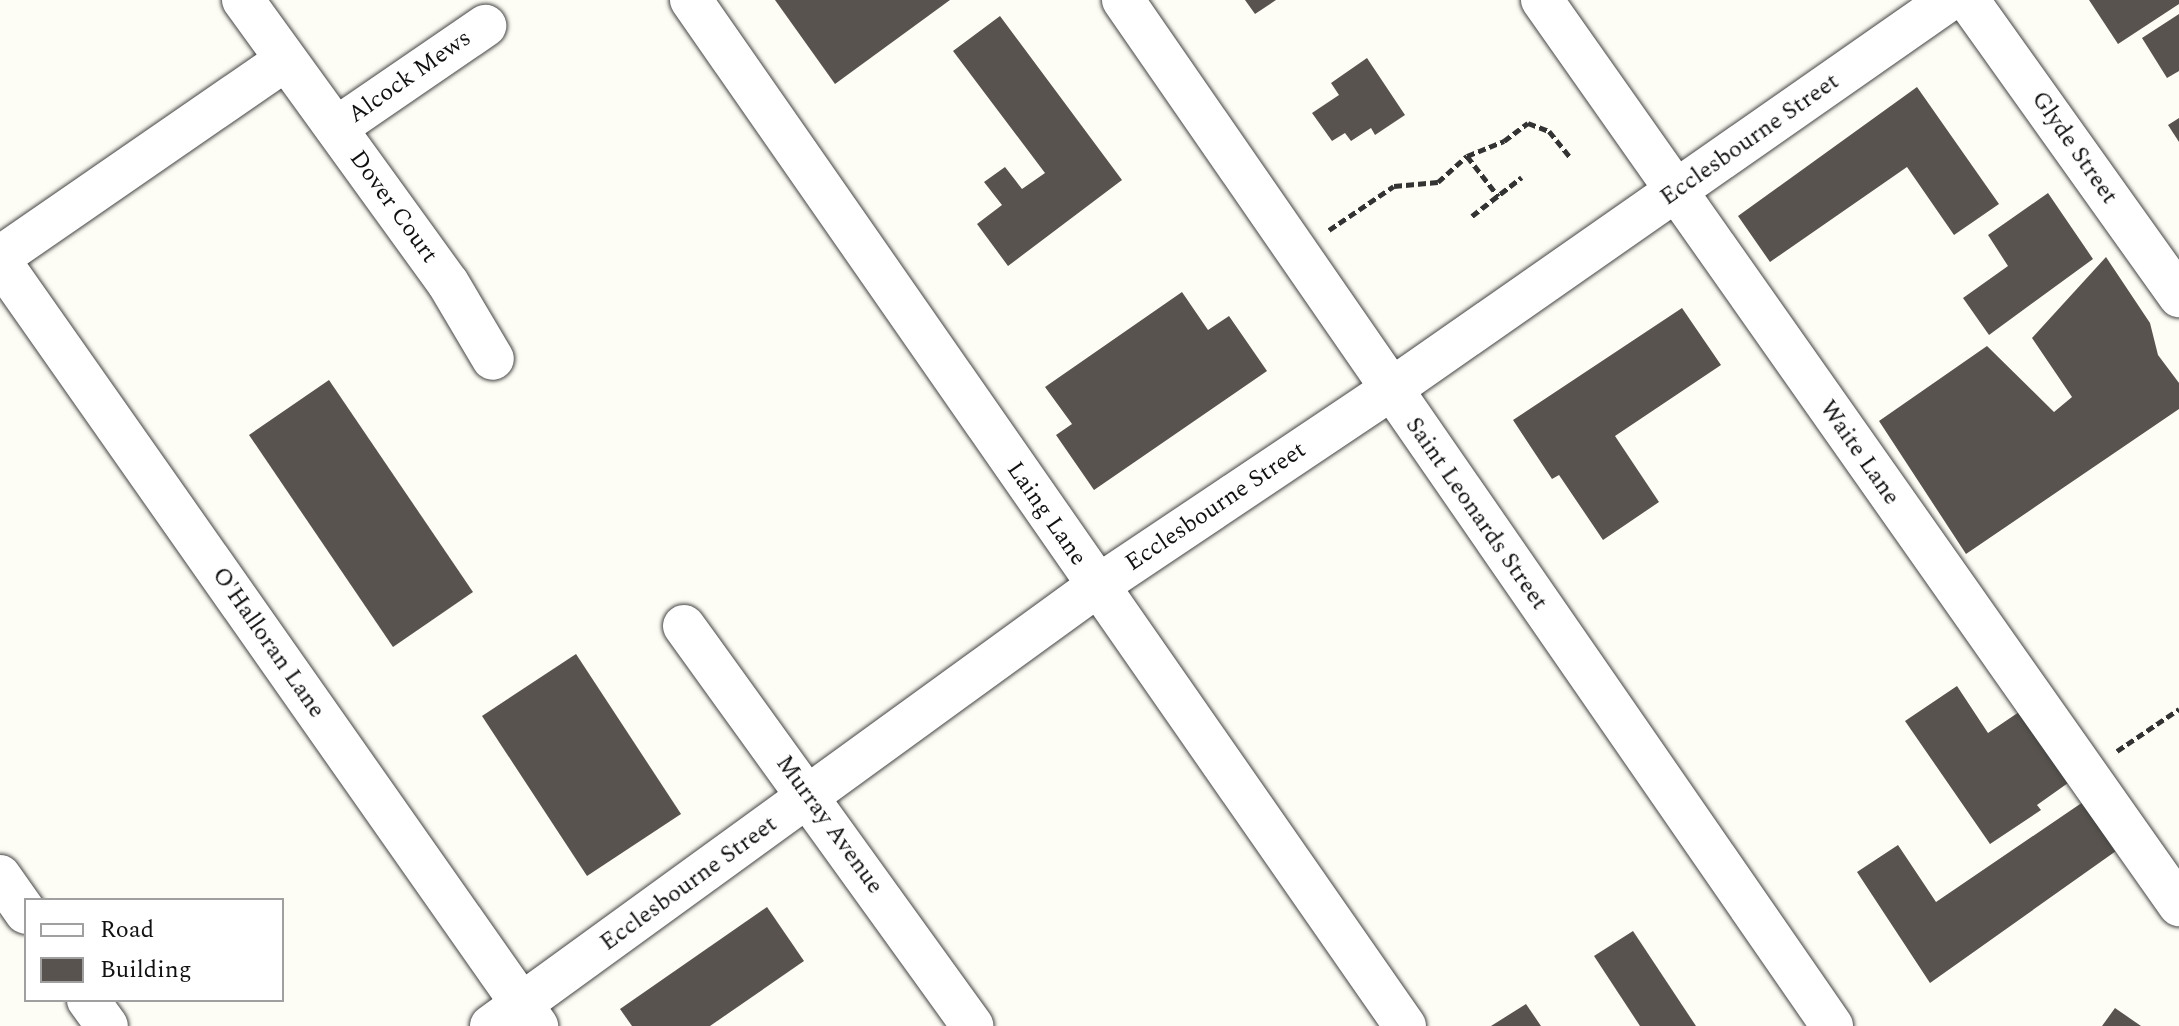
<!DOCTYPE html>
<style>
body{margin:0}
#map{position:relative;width:2179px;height:1026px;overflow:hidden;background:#fefdf5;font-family:Spectral,serif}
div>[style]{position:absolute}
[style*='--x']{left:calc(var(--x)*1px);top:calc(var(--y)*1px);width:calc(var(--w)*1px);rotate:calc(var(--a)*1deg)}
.building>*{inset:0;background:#58534e}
.path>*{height:5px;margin-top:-2.5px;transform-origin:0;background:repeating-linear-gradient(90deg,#333 0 8px,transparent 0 12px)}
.roads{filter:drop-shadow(0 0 2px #444) drop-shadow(0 0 2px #444)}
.minor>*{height:42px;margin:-21px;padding:0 21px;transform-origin:21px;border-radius:21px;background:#fff}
span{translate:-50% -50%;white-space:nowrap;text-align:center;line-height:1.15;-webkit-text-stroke:8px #fff;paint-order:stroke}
.street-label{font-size:24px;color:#111}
.legend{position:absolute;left:24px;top:898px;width:260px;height:104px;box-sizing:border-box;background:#fff;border:2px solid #a0a0a0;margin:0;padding:10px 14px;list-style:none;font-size:24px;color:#111}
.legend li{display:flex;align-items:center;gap:16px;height:40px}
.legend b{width:40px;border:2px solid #a0a0a0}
</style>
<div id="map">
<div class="building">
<div style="clip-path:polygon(775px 0,950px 0,835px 84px)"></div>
<div style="clip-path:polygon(1245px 0,1276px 0,1255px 14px)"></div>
<div style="clip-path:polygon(2089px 0,2179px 0,2179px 4px,2118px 44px)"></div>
<div style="clip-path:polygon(2179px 14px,2179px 71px,2167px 78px,2142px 38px)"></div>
<div style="clip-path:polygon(1000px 16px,1122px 180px,1008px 266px,977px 224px,1002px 205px,984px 182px,1005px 167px,1022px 189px,1045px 173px,953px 51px)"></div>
<div style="clip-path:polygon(1367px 58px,1405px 115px,1375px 135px,1371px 128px,1351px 141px,1345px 133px,1332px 141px,1312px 113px,1339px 95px,1331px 83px)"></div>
<div style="clip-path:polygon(1917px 87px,1999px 204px,1954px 235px,1907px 167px,1770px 262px,1738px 216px)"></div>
<div style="clip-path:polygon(2179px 118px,2179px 142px,2168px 125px)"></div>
<div style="clip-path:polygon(2048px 193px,2093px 259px,1989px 335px,1963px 298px,2008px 266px,1988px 235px)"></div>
<div style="clip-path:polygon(2106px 257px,2150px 323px,2158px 355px,2179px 383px,2179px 409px,1966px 554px,1879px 421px,1987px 346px,2054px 412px,2072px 397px,2032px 338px)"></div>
<div style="clip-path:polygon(1182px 292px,1208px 330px,1229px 316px,1267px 371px,1094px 490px,1056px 435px,1072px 424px,1045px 387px)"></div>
<div style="clip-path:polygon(1682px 308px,1721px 365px,1615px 436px,1659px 502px,1603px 540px,1559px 475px,1552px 479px,1513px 420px)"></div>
<div style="clip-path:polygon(329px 380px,473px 592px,393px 647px,249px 435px)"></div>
<div style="clip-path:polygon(576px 654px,681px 814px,587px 876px,482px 716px)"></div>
<div style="clip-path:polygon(1957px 686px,1988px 733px,2019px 712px,2068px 783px,2037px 805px,2041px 810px,1990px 844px,1905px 721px)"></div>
<div style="clip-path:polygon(2083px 802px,2116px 851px,1930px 983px,1857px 872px,1898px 845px,1936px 902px)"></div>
<div style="clip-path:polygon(767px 907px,804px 961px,710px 1026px,632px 1026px,620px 1009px)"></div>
<div style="clip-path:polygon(1633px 931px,1696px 1026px,1640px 1026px,1594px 956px)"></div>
<div style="clip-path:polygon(1526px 1004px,1541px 1026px,1491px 1026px)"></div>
<div style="clip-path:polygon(2115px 1008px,2141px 1026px,2102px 1026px)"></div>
</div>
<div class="path">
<div style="--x:1467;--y:156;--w:51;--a:52.2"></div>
<div style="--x:1472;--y:216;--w:63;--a:-38"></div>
<div style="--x:1329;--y:230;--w:78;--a:-34.1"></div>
<div style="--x:1394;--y:186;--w:44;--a:-5.2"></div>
<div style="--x:1438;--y:182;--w:39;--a:-42"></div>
<div style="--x:1467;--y:156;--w:40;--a:-22"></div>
<div style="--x:1504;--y:141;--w:30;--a:-37"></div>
<div style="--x:1528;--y:123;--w:22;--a:21"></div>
<div style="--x:1549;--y:131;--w:35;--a:51"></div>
<div style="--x:2117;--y:751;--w:75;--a:-34.1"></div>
</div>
<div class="roads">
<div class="minor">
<div style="--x:243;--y:0;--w:349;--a:54.1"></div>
<div style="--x:448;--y:283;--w:88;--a:59.4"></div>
<div style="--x:691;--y:0;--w:1250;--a:55.17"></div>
<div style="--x:1123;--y:0;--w:1247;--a:55.35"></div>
<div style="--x:1542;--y:0;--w:1107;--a:54.86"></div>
<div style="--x:1968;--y:0;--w:364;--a:54.5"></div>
<div style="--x:336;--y:128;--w:181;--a:-34.4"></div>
<div style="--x:0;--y:257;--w:347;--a:-34.6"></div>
<div style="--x:0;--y:261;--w:935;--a:54.93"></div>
<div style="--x:684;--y:626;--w:493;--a:54.2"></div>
<div style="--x:0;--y:876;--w:45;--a:54.9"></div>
<div style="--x:88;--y:1000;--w:32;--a:54"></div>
<div style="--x:491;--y:1026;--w:747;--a:-35.97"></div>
<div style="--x:1096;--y:587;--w:354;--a:-33.8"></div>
<div style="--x:1390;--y:390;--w:682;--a:-34.9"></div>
</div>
</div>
<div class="street-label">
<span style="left:410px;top:77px;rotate:-35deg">Alcock Mews</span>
<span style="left:1750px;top:140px;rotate:-35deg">Ecclesbourne Street</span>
<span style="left:2074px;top:148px;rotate:55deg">Glyde Street</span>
<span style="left:393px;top:207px;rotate:54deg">Dover Court</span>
<span style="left:1859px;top:453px;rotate:55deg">Waite Lane</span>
<span style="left:1216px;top:507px;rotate:-34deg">Ecclesbourne Street</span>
<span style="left:1046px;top:514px;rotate:55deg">Laing Lane</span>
<span style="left:1476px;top:514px;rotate:55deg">Saint Leonards Street</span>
<span style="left:268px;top:643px;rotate:55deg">O'Halloran Lane</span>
<span style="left:829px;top:825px;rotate:54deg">Murray Avenue</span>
<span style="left:689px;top:884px;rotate:-36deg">Ecclesbourne Street</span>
</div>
<ul class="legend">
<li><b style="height:10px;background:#fff"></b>Road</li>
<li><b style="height:22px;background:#58534e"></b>Building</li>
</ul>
</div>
